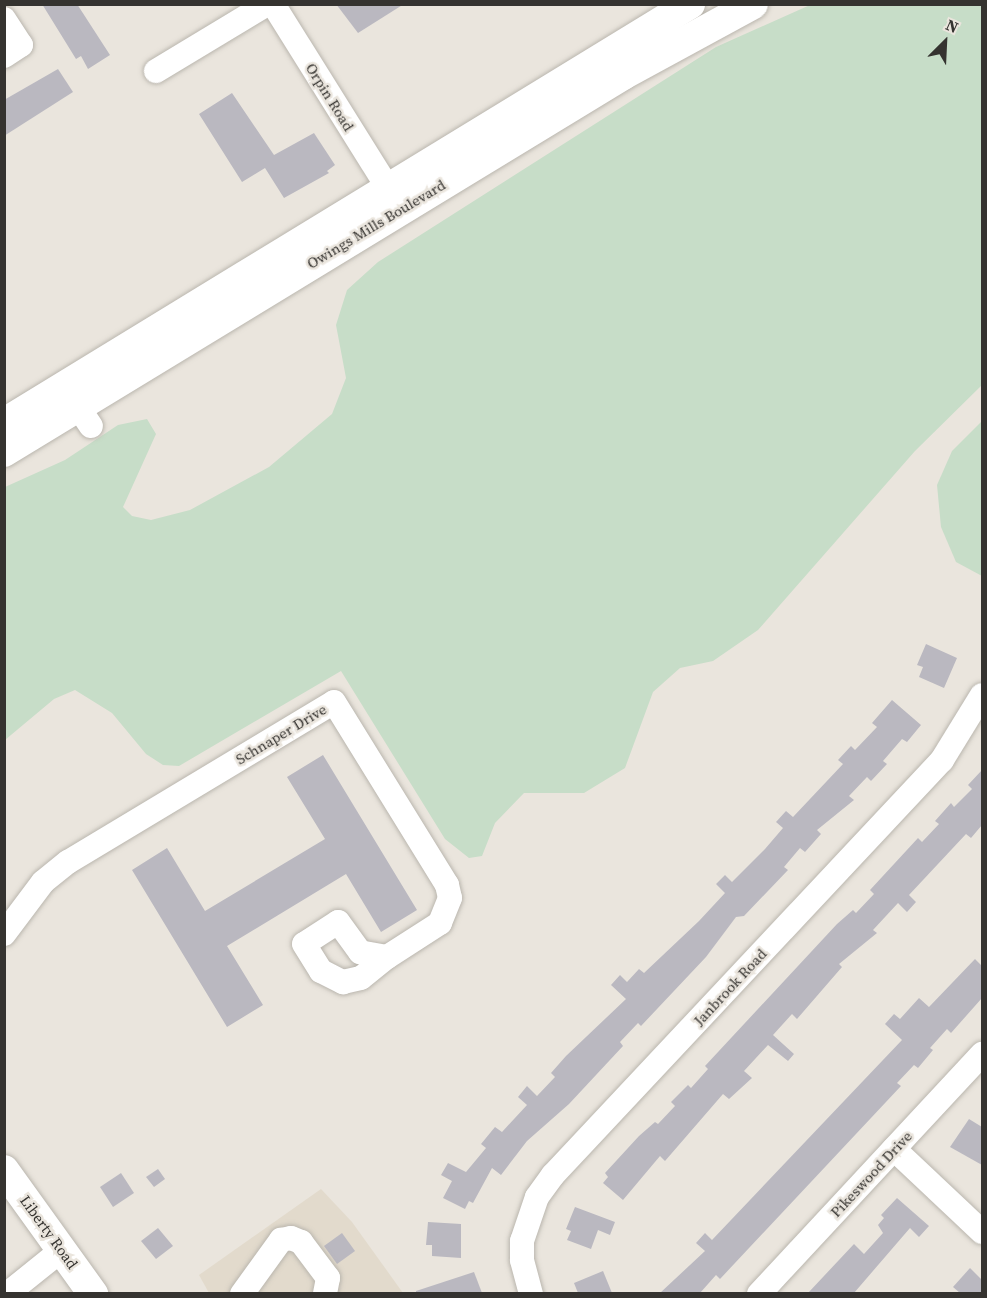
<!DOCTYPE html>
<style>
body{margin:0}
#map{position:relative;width:987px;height:1298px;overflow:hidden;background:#eae5dd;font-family:"Source Serif 4",serif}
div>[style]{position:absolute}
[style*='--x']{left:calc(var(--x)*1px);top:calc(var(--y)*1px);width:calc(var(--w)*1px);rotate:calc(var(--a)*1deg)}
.built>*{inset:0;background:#e2dacc}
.green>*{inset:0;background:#c7ddc8}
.building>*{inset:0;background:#bab8c0}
.roads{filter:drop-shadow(0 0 2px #bab6ae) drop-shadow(0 0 2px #bab6ae)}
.minor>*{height:24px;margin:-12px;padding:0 12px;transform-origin:12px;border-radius:12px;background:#fff}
.major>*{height:30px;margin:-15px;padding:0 15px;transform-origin:15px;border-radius:15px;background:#fff}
span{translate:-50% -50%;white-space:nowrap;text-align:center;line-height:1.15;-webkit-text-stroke:5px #eae5dd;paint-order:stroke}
.street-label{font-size:15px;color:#353330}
.frame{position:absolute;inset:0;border:6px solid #353330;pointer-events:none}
.north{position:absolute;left:915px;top:12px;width:60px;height:60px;-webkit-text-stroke:4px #eae5dd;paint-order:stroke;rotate:24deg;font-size:16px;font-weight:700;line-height:24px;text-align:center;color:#353330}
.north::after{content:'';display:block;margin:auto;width:21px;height:27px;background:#353330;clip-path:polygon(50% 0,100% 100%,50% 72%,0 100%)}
</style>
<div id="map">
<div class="built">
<div style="clip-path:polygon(321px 1189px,352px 1222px,403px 1293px,209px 1293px,199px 1275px)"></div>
</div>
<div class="green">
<div style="clip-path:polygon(810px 5px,982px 5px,982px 385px,915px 451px,758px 630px,713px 661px,680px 668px,653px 692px,625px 768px,584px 793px,524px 793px,495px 823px,482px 856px,469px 858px,445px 839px,341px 671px,179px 766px,163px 765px,146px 754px,112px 713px,75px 690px,54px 699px,5px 740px,5px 487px,65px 460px,118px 425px,147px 419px,156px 434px,123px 507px,132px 516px,151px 520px,190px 510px,269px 467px,332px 414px,346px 378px,336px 325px,347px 290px,378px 262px,716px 47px)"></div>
<div style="clip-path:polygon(982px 421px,982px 576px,956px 562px,941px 527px,937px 485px,952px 451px)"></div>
</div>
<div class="building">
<div style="clip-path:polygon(42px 4px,77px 4px,110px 55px,88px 69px,81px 56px,76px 59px)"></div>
<div style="clip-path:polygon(336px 4px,404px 4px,358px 33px)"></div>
<div style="clip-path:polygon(58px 69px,73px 92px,4px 136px,4px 100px)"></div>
<div style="clip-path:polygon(232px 93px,274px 155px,314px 133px,335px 165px,327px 171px,329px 173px,284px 198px,265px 168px,242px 182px,199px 114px)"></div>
<div style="clip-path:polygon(926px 644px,957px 658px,944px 688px,919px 677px,923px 667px,917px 665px)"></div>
<div style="clip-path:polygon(892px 700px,921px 725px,907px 742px,902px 739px,883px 761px,887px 764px,871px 781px,867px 777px,849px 796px,854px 800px,817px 830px,821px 834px,805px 852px,800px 848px,784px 867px,788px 870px,744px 916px,736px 917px,706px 957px,641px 1026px,638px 1023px,620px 1042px,623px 1046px,569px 1104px,527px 1141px,501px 1175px,492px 1168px,473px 1203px,469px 1201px,465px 1209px,443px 1198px,452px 1181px,441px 1175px,448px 1163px,466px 1172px,486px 1148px,481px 1144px,495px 1127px,502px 1132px,527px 1105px,518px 1097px,527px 1086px,537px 1096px,555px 1077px,551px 1073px,566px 1056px,626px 999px,611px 985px,620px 975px,627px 982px,639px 969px,644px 973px,699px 921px,725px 893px,716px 884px,725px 875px,732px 882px,765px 849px,783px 828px,776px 822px,786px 811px,793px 817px,843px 764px,838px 760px,851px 746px,855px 750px,877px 727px,872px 723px)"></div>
<div style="clip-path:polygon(323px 755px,417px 910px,381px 932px,346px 874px,227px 946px,263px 1005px,227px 1027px,132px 870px,167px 848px,205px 911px,325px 839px,287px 777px)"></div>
<div style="clip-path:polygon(982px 770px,982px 825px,971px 838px,966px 834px,909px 895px,916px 902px,907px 912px,898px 903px,873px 930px,877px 933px,839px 964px,842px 967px,797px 1019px,792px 1014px,773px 1035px,794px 1054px,788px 1061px,768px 1045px,744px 1071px,752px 1078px,729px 1099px,723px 1094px,665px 1161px,660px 1156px,623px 1200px,603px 1183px,608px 1177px,605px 1173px,639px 1136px,655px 1122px,658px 1124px,675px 1106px,671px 1102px,688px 1085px,691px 1088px,708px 1069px,705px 1066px,837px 924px,853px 910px,856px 913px,874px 894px,870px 890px,918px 838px,922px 842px,939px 824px,935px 821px,951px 803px,954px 807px,972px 789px,968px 785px)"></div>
<div style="clip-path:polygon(975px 959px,982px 966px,982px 998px,951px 1033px,947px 1029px,930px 1048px,933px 1050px,918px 1068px,914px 1065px,897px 1083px,901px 1086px,720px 1279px,716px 1275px,700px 1293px,660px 1293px,705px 1251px,696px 1243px,705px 1233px,712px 1240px,902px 1040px,885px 1024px,894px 1014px,900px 1019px,919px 998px,929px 1007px)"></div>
<div style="clip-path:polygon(969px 1119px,982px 1127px,982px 1165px,950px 1147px)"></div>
<div style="clip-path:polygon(158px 1169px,165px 1179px,154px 1187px,146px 1177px)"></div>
<div style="clip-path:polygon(121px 1173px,134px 1193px,113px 1207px,100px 1187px)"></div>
<div style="clip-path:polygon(897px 1198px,929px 1226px,919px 1237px,910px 1228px,854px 1293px,808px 1293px,854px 1244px,864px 1254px,883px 1233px,878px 1225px,884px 1218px,881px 1215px)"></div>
<div style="clip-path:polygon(575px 1207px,615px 1222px,610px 1235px,598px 1230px,591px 1249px,567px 1240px,571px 1231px,566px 1229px)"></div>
<div style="clip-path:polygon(428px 1222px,461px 1224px,461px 1258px,432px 1256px,432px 1245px,426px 1245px)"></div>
<div style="clip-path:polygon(158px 1228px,173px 1246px,156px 1259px,141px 1241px)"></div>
<div style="clip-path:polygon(342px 1233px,355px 1251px,337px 1264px,324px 1246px)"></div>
<div style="clip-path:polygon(970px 1268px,982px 1280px,982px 1293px,960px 1293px,953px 1287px)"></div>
<div style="clip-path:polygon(603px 1271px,612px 1293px,578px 1293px,574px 1283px)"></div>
<div style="clip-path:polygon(474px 1272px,482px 1293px,416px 1293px,416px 1291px)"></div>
</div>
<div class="roads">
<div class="minor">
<div style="--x:273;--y:4;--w:217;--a:58"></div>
<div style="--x:4;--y:19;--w:31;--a:57"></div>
<div style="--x:21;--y:45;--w:20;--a:147"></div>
<div style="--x:156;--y:71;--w:130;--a:-31.1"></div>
<div style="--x:78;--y:407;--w:23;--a:56"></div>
<div style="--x:4;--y:934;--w:65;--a:-53.1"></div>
<div style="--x:43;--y:882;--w:32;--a:-39"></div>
<div style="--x:68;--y:862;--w:310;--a:-31"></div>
<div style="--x:334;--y:702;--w:215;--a:58.3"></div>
<div style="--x:447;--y:885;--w:13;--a:77"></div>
<div style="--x:450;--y:898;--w:27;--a:112"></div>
<div style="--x:440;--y:923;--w:63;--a:147.3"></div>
<div style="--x:387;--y:957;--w:27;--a:-170"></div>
<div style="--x:360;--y:952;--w:37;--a:-126"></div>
<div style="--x:338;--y:922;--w:40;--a:147.1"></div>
<div style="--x:304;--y:944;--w:32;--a:58"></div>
<div style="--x:321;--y:971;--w:25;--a:27"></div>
<div style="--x:343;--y:982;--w:18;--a:-13"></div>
<div style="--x:361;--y:978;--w:33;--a:-39"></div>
<div style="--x:894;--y:1149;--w:121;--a:43.3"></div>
<div style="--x:7;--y:1294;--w:70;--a:-38.7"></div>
<div style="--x:242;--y:1294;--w:67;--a:-54.2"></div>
<div style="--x:281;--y:1240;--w:10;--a:-11"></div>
<div style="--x:291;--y:1238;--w:11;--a:22"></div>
<div style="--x:301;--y:1242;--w:45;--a:53.1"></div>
<div style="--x:328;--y:1278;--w:16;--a:101"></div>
<div style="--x:531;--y:1294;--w:35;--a:-105"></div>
<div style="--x:522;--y:1260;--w:19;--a:-90"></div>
<div style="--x:522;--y:1241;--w:46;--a:-71.2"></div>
<div style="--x:537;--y:1197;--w:27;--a:-54"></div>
<div style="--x:553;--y:1175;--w:569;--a:-46.85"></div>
<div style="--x:942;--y:760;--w:76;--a:-58.4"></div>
<div style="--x:759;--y:1294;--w:328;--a:-47.1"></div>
</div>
<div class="major">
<div style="--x:4;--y:423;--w:804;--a:-31.42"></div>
<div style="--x:4;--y:452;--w:725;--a:-31.34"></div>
<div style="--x:623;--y:75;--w:148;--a:-28.6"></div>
<div style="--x:4;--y:1170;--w:153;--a:54.3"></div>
</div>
</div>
<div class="street-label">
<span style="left:330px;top:97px;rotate:58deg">Orpin Road</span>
<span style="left:376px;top:224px;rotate:-31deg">Owings Mills Boulevard</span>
<span style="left:281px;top:734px;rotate:-31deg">Schnaper Drive</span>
<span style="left:730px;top:987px;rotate:-47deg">Janbrook Road</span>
<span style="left:871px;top:1174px;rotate:-47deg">Pikeswood Drive</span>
<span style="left:49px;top:1232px;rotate:54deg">Liberty Road</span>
</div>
<div class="frame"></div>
<div class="north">N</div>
</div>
